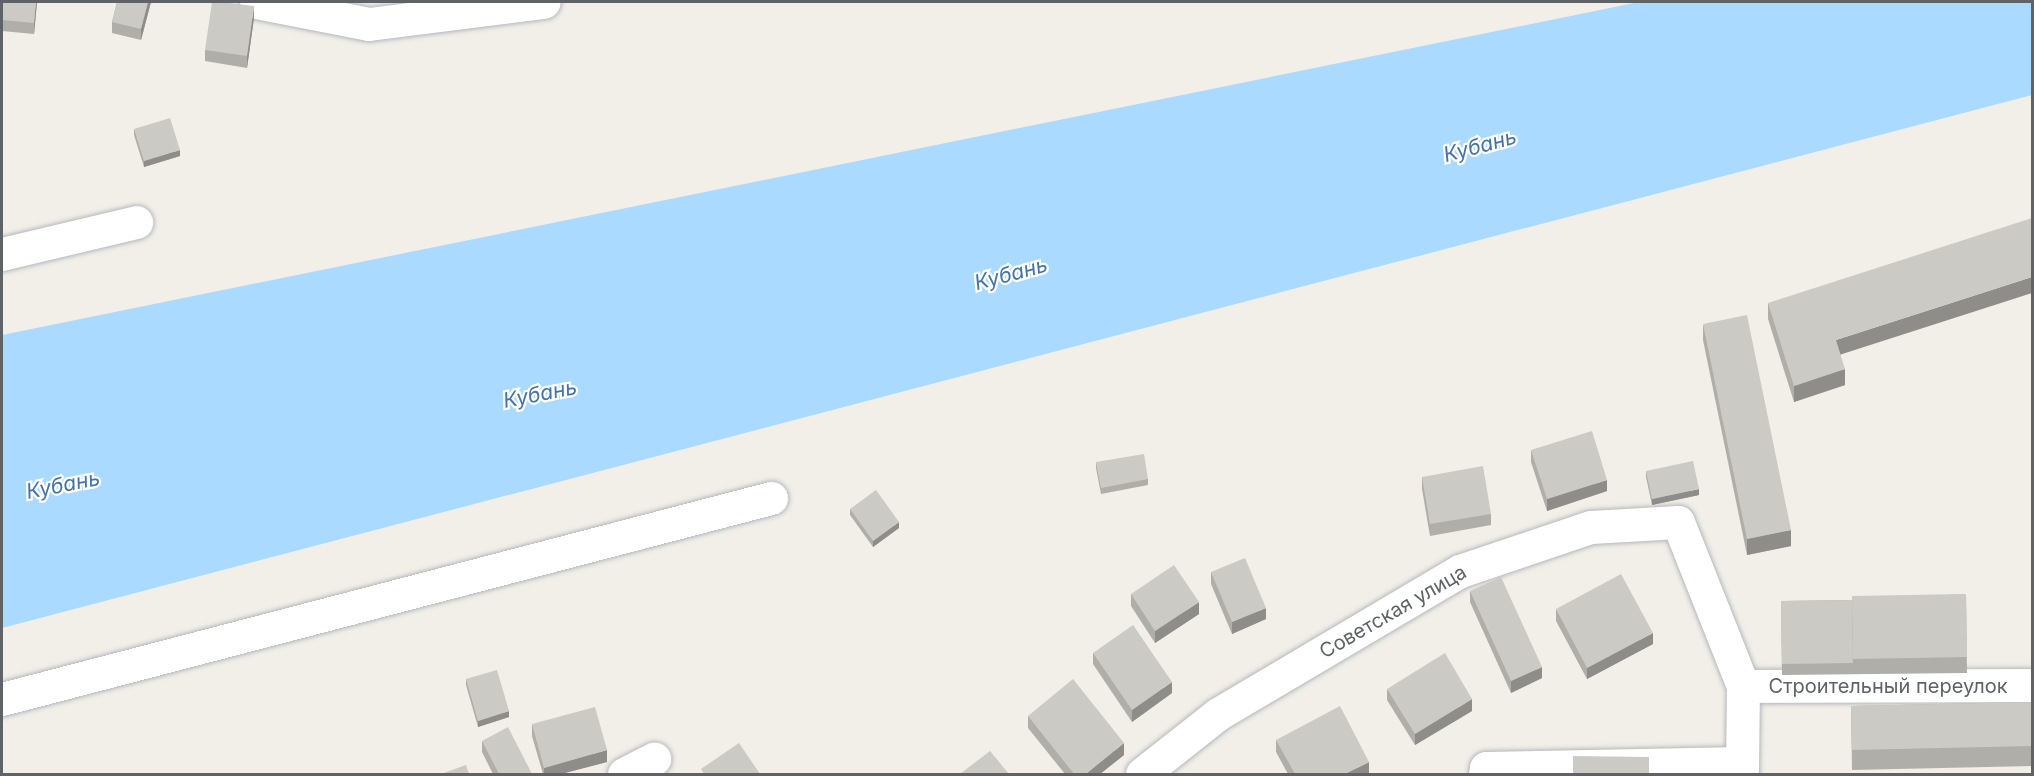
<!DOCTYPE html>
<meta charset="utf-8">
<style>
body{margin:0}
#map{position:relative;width:2034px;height:776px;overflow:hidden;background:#f1efe8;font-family:Inter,sans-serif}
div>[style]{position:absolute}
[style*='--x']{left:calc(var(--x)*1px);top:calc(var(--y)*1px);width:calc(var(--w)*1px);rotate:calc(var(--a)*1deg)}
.water>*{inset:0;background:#aadaff}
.roads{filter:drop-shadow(0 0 2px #b5b8bc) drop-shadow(0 0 2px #b5b8bc)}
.minor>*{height:33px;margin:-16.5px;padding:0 16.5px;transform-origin:16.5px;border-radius:16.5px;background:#fff}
.wall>*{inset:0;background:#afaea9}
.shaded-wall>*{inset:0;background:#8f8d8a}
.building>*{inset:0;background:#cccac5}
span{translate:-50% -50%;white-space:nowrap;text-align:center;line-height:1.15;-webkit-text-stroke:4.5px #fff;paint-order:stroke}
.street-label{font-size:20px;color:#5f6368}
.water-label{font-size:21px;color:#4174aa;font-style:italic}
.frame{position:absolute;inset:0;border:3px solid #5f6368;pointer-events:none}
</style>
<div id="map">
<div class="water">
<div style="clip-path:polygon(1639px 2px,2032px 2px,2032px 95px,2px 628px,2px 335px)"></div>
</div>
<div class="roads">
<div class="minor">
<div style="--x:256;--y:2;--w:115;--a:11"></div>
<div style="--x:369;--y:24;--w:176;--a:-7.2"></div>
<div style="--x:2;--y:254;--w:138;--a:-13.4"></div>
<div style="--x:1743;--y:686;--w:289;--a:-0.2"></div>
<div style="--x:2;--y:699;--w:795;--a:-14.65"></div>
<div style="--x:624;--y:774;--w:34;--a:-27"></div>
<div style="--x:1142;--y:774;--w:97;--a:-38.3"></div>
<div style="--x:1218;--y:714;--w:281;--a:-30.6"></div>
<div style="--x:1460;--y:571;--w:138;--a:-18.6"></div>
<div style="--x:1591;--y:527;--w:87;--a:-3.3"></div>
<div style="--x:1678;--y:522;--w:176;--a:68.4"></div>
<div style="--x:1743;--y:686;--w:88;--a:90.7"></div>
<div style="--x:1485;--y:774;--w:6;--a:-81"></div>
<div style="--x:1486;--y:768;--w:256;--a:-1.1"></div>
</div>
</div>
<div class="wall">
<div style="clip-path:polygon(2px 2px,37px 2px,34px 34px,2px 31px)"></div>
<div style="clip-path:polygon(117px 2px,151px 2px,141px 40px,112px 33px,112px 22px)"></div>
<div style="clip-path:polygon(254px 18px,247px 68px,205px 61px,205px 50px)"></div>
<div style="clip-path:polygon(134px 129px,180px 156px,144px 167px,134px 135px)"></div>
<div style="clip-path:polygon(1768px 303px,1840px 355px,1845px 385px,1794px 402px,1768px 319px)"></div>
<div style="clip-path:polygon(1703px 324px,1791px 546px,1747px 555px,1703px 340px)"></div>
<div style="clip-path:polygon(1531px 450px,1607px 491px,1547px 511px,1531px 462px)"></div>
<div style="clip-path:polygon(1096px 462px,1148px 479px,1148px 485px,1101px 494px,1096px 468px)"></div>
<div style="clip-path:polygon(1646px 471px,1699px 495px,1652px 505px,1646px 477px)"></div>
<div style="clip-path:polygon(1422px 477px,1491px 514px,1491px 525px,1430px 536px,1422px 489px)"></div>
<div style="clip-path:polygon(850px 509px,899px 528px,873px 547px,850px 515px)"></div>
<div style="clip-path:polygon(1211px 572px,1266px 619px,1232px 634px,1211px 584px)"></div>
<div style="clip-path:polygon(1470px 591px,1542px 678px,1511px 693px,1470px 602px)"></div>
<div style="clip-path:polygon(1131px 594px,1199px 614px,1155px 643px,1131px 606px)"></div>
<div style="clip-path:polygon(1966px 594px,1967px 673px,1782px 675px,1781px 601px,1852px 600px)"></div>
<div style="clip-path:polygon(1556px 609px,1653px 644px,1587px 679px,1556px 621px)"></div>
<div style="clip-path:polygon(1093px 653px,1172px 693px,1132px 722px,1093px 664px)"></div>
<div style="clip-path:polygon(466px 679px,509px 717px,478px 727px,466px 685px)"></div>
<div style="clip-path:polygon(1387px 689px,1472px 711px,1415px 745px,1387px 700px)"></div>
<div style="clip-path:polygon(2032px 702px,2032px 766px,1852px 770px,1851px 706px)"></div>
<div style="clip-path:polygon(1028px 716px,1124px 755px,1100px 774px,1065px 774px,1028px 728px)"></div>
<div style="clip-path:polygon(532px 724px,607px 762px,561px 774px,543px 774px,532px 736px)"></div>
<div style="clip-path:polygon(1276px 740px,1369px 773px,1367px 774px,1288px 774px,1276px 752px)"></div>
<div style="clip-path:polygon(482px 741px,532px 774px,493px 774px,482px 752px)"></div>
</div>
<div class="shaded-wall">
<div style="clip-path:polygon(36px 2px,37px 2px,34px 34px,34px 23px)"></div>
<div style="clip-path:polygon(148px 2px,151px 2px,141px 40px,141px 29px)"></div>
<div style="clip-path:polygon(254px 6px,254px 18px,247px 68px,247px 56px)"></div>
<div style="clip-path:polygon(180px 150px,180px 156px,144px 167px,144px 161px)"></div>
<div style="clip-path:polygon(2032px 277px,2032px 293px,1836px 356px,1836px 340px)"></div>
<div style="clip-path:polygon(1845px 369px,1845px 385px,1794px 402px,1794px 386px)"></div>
<div style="clip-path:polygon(1607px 480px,1607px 491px,1547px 511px,1547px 499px)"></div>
<div style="clip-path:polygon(1699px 489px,1699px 495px,1652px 505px,1652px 499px)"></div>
<div style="clip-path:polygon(899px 522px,899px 528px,873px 547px,873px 541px)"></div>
<div style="clip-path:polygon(1791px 530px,1791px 546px,1747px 555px,1747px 539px)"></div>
<div style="clip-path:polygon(1199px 602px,1199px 614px,1155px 643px,1155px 631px)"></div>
<div style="clip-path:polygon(1266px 608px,1266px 619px,1232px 634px,1232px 622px)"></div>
<div style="clip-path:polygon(1653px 633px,1653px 644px,1587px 679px,1587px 668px)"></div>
<div style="clip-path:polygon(1542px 667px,1542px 678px,1511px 693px,1511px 681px)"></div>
<div style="clip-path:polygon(1172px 682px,1172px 693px,1132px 722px,1132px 710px)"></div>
<div style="clip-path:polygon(1472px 699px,1472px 711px,1415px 745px,1415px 734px)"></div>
<div style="clip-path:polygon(509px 711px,509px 717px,478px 727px,478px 721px)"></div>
<div style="clip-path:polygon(1124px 743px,1124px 755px,1100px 774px,1086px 774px)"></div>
<div style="clip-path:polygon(607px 750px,607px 762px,561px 774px,544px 774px,544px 768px)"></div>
<div style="clip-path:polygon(1369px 762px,1369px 773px,1367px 774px,1345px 774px)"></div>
</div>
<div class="building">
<div style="clip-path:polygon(2px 2px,36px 2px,34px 23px,2px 20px)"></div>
<div style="clip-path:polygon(117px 2px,148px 2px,141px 29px,112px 22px)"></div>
<div style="clip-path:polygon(212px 2px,221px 2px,254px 6px,247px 56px,205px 50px)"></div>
<div style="clip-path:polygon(170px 118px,180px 150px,144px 161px,134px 129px)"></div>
<div style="clip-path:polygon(2032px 218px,2032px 277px,1836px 340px,1845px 369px,1794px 386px,1768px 303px)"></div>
<div style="clip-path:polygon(1747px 315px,1791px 530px,1747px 539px,1703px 324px)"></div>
<div style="clip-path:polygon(1592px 431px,1607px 480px,1547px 499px,1531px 450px)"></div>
<div style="clip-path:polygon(1144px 454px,1148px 479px,1101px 488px,1096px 462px)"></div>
<div style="clip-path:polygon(1693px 461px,1699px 489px,1652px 499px,1646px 471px)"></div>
<div style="clip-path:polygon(1483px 466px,1491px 514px,1430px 524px,1422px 477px)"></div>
<div style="clip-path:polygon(876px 490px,899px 522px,873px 541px,850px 509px)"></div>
<div style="clip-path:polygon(1245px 558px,1266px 608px,1232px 622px,1211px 572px)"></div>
<div style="clip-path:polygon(1174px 565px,1199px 602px,1155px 631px,1131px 594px)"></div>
<div style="clip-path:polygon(1621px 574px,1653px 633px,1587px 668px,1556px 609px)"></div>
<div style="clip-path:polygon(1501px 577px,1542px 667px,1511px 681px,1470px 591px)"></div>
<div style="clip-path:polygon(1966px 594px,1967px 657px,1853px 659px,1852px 596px)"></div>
<div style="clip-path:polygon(1852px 600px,1853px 663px,1782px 664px,1781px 601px)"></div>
<div style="clip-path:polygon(1133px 625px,1172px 682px,1132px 710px,1093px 653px)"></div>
<div style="clip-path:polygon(1445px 653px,1472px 699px,1415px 734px,1387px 689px)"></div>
<div style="clip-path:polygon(497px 670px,509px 711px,478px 721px,466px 679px)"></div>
<div style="clip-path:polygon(1073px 679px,1124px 743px,1086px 774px,1074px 774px,1028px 716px)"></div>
<div style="clip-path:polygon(2032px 702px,2032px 746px,1852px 750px,1851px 706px)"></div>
<div style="clip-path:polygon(1340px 706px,1369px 762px,1345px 774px,1295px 774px,1276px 740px)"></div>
<div style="clip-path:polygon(595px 707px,607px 750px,544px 768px,532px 724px)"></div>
<div style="clip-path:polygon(508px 727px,532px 774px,499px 774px,482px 741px)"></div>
<div style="clip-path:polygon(739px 743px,760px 774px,704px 774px,701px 769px)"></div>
<div style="clip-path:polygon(990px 751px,1009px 774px,960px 774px)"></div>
<div style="clip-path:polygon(1573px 756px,1649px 757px,1649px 774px,1573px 774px)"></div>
<div style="clip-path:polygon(466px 765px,469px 774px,441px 774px)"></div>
</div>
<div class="street-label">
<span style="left:1393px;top:612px;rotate:-30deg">Советская улица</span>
<span style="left:1888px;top:686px">Строительный переулок</span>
</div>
<div class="water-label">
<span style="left:1480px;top:146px;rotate:-15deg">Кубань</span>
<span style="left:1011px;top:274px;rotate:-15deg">Кубань</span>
<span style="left:540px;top:394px;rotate:-11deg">Кубань</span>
<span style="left:63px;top:485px;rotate:-11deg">Кубань</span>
</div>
<div class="frame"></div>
</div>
